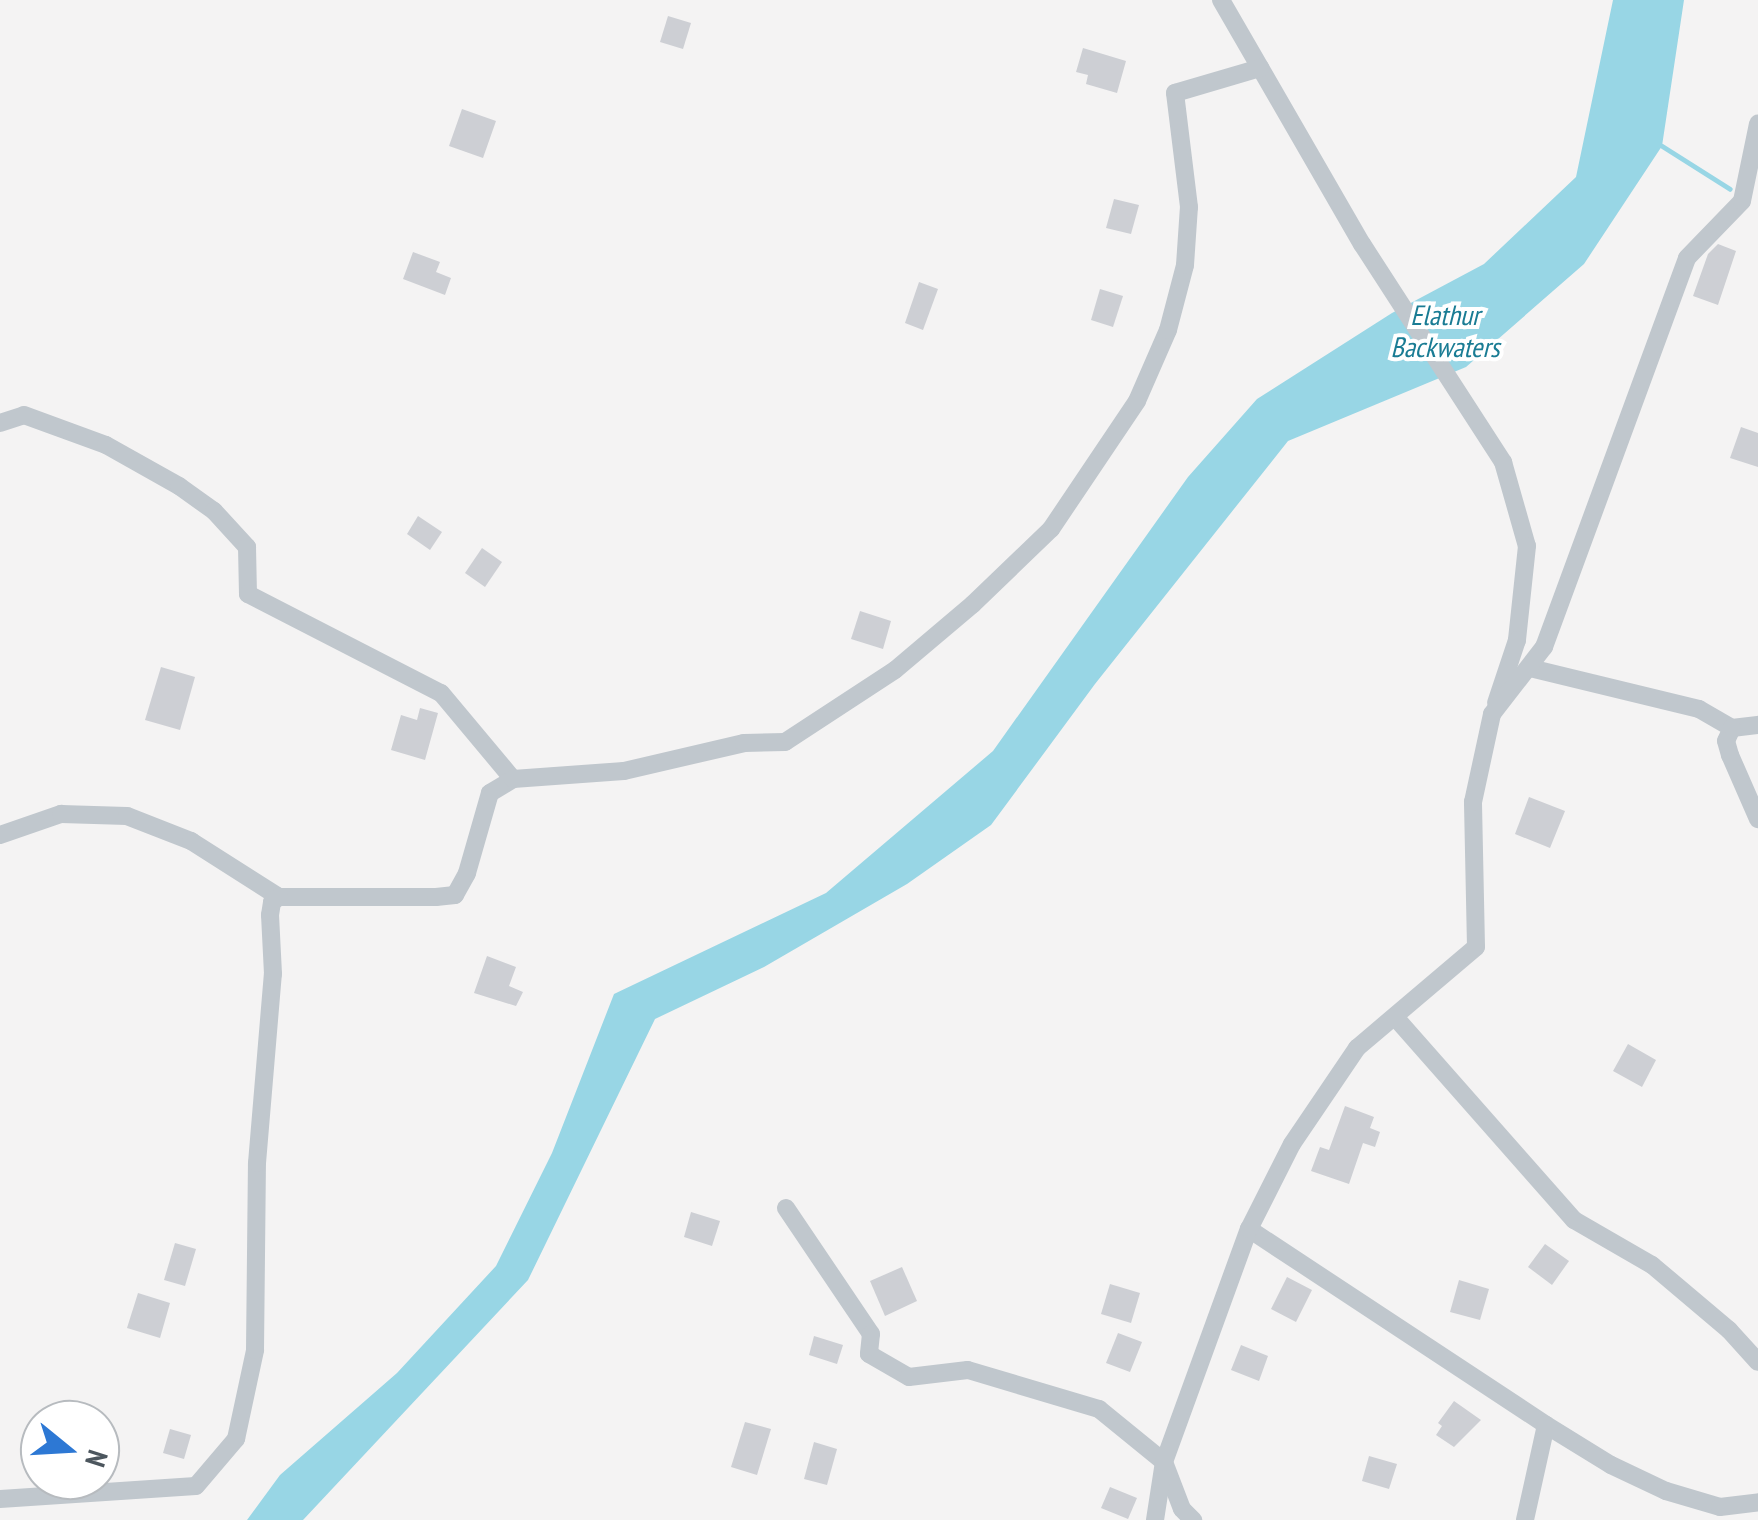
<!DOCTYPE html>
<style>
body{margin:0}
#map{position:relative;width:1758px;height:1520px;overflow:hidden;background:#f4f3f3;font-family:"PT Sans Narrow",sans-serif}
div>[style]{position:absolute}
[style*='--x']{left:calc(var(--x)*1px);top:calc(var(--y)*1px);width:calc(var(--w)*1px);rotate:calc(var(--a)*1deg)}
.water>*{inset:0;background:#98d6e5}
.stream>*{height:5px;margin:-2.5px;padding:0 2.5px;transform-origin:2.5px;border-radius:2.5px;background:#98d6e5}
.building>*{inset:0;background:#cdcfd4}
.street>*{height:18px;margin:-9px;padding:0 9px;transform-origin:9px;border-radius:9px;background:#c0c7cd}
span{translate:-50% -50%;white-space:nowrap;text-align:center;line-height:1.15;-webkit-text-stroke:8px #fff;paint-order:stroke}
.water-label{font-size:28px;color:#1a7c94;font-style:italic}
.north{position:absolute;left:20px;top:1400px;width:100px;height:100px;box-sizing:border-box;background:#fff;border:2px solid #b7bbbf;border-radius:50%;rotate:108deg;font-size:28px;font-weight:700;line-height:40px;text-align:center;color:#4c565e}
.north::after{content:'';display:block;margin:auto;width:35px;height:45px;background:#2d78d4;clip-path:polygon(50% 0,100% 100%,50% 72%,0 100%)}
</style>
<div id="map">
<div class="water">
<div style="clip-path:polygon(1613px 0,1684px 0,1662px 146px,1584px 264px,1466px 367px,1288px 441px,1095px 684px,991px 825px,907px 884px,764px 967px,655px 1019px,528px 1280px,303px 1520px,247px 1520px,280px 1475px,397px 1373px,496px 1266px,552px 1153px,614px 994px,826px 893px,993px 751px,1188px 477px,1257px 399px,1392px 313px,1484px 264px,1576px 177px)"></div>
</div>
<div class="stream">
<div style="--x:1662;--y:146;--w:80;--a:32.3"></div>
</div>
<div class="building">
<div style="clip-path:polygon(668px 16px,691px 23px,683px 49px,660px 42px)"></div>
<div style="clip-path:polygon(1083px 48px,1126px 61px,1117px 93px,1086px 84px,1088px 75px,1076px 72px)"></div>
<div style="clip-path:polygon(462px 109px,496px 121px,483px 158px,449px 146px)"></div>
<div style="clip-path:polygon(1114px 199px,1139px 205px,1131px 234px,1106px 228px)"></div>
<div style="clip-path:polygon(1718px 244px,1736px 251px,1718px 305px,1693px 296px,1708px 254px)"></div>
<div style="clip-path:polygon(413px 252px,440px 262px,436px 272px,451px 278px,445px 295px,403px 279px)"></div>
<div style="clip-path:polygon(919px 282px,938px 289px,923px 330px,905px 323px)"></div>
<div style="clip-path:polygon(1100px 289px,1123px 296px,1113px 327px,1091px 320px)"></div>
<div style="clip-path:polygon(1741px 427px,1758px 433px,1758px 467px,1730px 458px)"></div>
<div style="clip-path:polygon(418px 516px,442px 532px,430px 550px,407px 534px)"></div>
<div style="clip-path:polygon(482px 548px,502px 562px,485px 587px,465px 573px)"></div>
<div style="clip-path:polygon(860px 611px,891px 621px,883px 649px,851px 639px)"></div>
<div style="clip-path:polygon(161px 667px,195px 677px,180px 730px,145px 720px)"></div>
<div style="clip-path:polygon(420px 708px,438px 713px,425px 760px,391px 750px,401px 715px,417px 720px)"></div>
<div style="clip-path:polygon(1529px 797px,1565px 811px,1550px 848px,1515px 834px)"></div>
<div style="clip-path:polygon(487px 956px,516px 967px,509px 986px,523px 992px,516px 1006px,474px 993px)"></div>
<div style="clip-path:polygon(1628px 1044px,1656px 1060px,1642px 1087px,1613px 1071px)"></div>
<div style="clip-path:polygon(1345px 1106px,1374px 1117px,1370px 1128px,1380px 1132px,1375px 1147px,1363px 1143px,1349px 1184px,1311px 1171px,1320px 1147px,1329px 1150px)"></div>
<div style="clip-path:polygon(691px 1212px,720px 1221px,712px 1246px,684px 1237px)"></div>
<div style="clip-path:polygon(175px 1243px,196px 1249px,185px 1286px,164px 1280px)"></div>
<div style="clip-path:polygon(1545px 1244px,1569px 1261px,1552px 1285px,1528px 1267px)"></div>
<div style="clip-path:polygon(902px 1267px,917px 1301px,885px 1316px,870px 1281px)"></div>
<div style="clip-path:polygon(1287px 1277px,1312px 1290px,1296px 1322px,1271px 1309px)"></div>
<div style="clip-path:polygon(1459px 1280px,1489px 1289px,1480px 1320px,1450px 1312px)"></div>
<div style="clip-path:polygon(1110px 1284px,1140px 1293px,1131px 1323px,1101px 1314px)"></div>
<div style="clip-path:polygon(138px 1293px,170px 1303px,160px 1338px,127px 1328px)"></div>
<div style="clip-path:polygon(1118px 1333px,1142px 1342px,1130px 1372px,1106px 1363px)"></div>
<div style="clip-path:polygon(814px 1336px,843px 1345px,837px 1364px,809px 1355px)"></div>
<div style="clip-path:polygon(1241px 1345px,1268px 1356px,1259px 1381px,1231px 1370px)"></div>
<div style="clip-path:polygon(1454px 1401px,1481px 1420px,1454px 1447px,1436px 1435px,1442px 1426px,1438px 1423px)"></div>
<div style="clip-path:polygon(745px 1422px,771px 1429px,757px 1475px,731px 1467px)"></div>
<div style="clip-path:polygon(170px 1429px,191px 1435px,184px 1459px,163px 1453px)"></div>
<div style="clip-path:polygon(814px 1442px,837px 1449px,827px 1485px,804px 1479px)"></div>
<div style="clip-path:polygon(1369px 1456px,1397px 1464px,1389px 1489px,1362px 1481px)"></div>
<div style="clip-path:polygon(1110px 1487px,1137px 1498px,1128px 1519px,1101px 1508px)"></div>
</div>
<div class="street">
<div style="--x:1221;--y:0;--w:282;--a:60"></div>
<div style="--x:1362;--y:244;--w:260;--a:57.1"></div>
<div style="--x:1503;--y:462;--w:87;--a:74.1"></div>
<div style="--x:1527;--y:546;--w:95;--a:96.1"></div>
<div style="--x:1517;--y:640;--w:66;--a:108.4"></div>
<div style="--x:0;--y:423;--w:25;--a:-18"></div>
<div style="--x:24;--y:415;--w:87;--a:20.1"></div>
<div style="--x:106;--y:445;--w:84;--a:29.3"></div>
<div style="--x:179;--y:486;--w:43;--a:35.5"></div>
<div style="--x:214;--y:511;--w:49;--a:47.5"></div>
<div style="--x:247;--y:547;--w:47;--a:88.8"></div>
<div style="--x:248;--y:594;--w:217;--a:27.2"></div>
<div style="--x:441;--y:693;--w:112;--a:50.1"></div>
<div style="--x:1530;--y:668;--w:174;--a:13.6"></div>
<div style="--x:1699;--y:709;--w:38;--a:30"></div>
<div style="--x:1732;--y:728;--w:26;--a:-7"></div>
<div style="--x:1732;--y:728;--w:14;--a:115"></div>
<div style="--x:1726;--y:741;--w:15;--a:74"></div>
<div style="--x:1730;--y:755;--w:70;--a:66.4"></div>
<div style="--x:0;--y:835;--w:65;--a:-19"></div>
<div style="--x:61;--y:814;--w:66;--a:1.7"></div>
<div style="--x:127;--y:816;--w:69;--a:21.3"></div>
<div style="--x:191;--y:841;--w:104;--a:32.5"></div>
<div style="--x:279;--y:897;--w:157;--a:0"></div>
<div style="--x:436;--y:897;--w:19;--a:-6"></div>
<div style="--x:455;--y:895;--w:25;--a:-61"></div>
<div style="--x:467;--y:873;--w:83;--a:-74"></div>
<div style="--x:490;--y:793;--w:27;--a:-31"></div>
<div style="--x:513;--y:779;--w:111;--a:-4.1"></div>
<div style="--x:624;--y:771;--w:123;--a:-13.1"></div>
<div style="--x:744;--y:743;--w:41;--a:-1.4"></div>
<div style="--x:785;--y:742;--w:131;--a:-33.2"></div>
<div style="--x:895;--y:670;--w:102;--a:-40.2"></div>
<div style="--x:973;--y:604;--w:108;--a:-43.9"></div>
<div style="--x:1051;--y:529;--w:154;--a:-56.1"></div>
<div style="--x:1137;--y:401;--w:77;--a:-66.4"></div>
<div style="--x:1168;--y:330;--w:67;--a:-75.3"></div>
<div style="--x:1185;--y:265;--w:58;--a:-86.1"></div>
<div style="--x:1189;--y:207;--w:115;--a:-97"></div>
<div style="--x:1175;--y:93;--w:89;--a:-16.4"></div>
<div style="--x:1395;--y:1017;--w:271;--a:48.6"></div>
<div style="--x:1574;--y:1220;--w:90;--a:30"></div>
<div style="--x:1652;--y:1265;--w:101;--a:40.2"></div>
<div style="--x:1729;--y:1330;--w:43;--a:47.8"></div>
<div style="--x:786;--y:1208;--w:152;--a:56"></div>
<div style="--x:871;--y:1334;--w:20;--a:96"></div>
<div style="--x:869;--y:1354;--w:46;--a:29.9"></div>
<div style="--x:909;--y:1377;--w:59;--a:-6.8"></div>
<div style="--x:968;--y:1370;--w:137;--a:16.6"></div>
<div style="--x:1099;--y:1409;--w:84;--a:39.2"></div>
<div style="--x:1164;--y:1462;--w:50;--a:69"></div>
<div style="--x:1182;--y:1509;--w:16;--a:45"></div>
<div style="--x:1249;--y:1229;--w:356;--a:33.4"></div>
<div style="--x:1546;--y:1425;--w:97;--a:102.5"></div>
<div style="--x:1546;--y:1425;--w:76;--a:31.6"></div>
<div style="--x:1611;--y:1465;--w:61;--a:25.3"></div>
<div style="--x:1666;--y:1491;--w:56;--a:16.5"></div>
<div style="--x:1720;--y:1507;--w:38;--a:-7"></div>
<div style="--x:0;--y:1499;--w:196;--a:-3.8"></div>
<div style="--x:196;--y:1486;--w:62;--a:-49.6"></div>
<div style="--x:236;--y:1439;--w:91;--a:-77.9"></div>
<div style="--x:255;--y:1350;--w:187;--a:-89.4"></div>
<div style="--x:257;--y:1163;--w:190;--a:-85.2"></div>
<div style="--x:273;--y:974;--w:59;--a:-92.9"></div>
<div style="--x:270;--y:915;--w:13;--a:-81"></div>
<div style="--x:272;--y:902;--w:9;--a:-36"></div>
<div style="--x:1155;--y:1520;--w:59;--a:-81.2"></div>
<div style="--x:1164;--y:1462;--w:248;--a:-70"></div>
<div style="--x:1249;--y:1229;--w:95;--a:-63.2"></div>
<div style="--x:1292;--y:1144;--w:116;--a:-55.9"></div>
<div style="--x:1357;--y:1048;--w:156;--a:-40.3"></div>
<div style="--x:1476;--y:947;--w:145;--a:-91.2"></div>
<div style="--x:1473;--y:802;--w:90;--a:-77.8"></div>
<div style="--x:1492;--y:714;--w:85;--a:-52.2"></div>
<div style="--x:1544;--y:647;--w:414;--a:-69.8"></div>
<div style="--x:1687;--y:258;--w:79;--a:-46"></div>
<div style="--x:1742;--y:201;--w:79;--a:-78.3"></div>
</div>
<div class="water-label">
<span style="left:1445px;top:331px">Elathur<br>Backwaters</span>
</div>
<div class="north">N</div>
</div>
